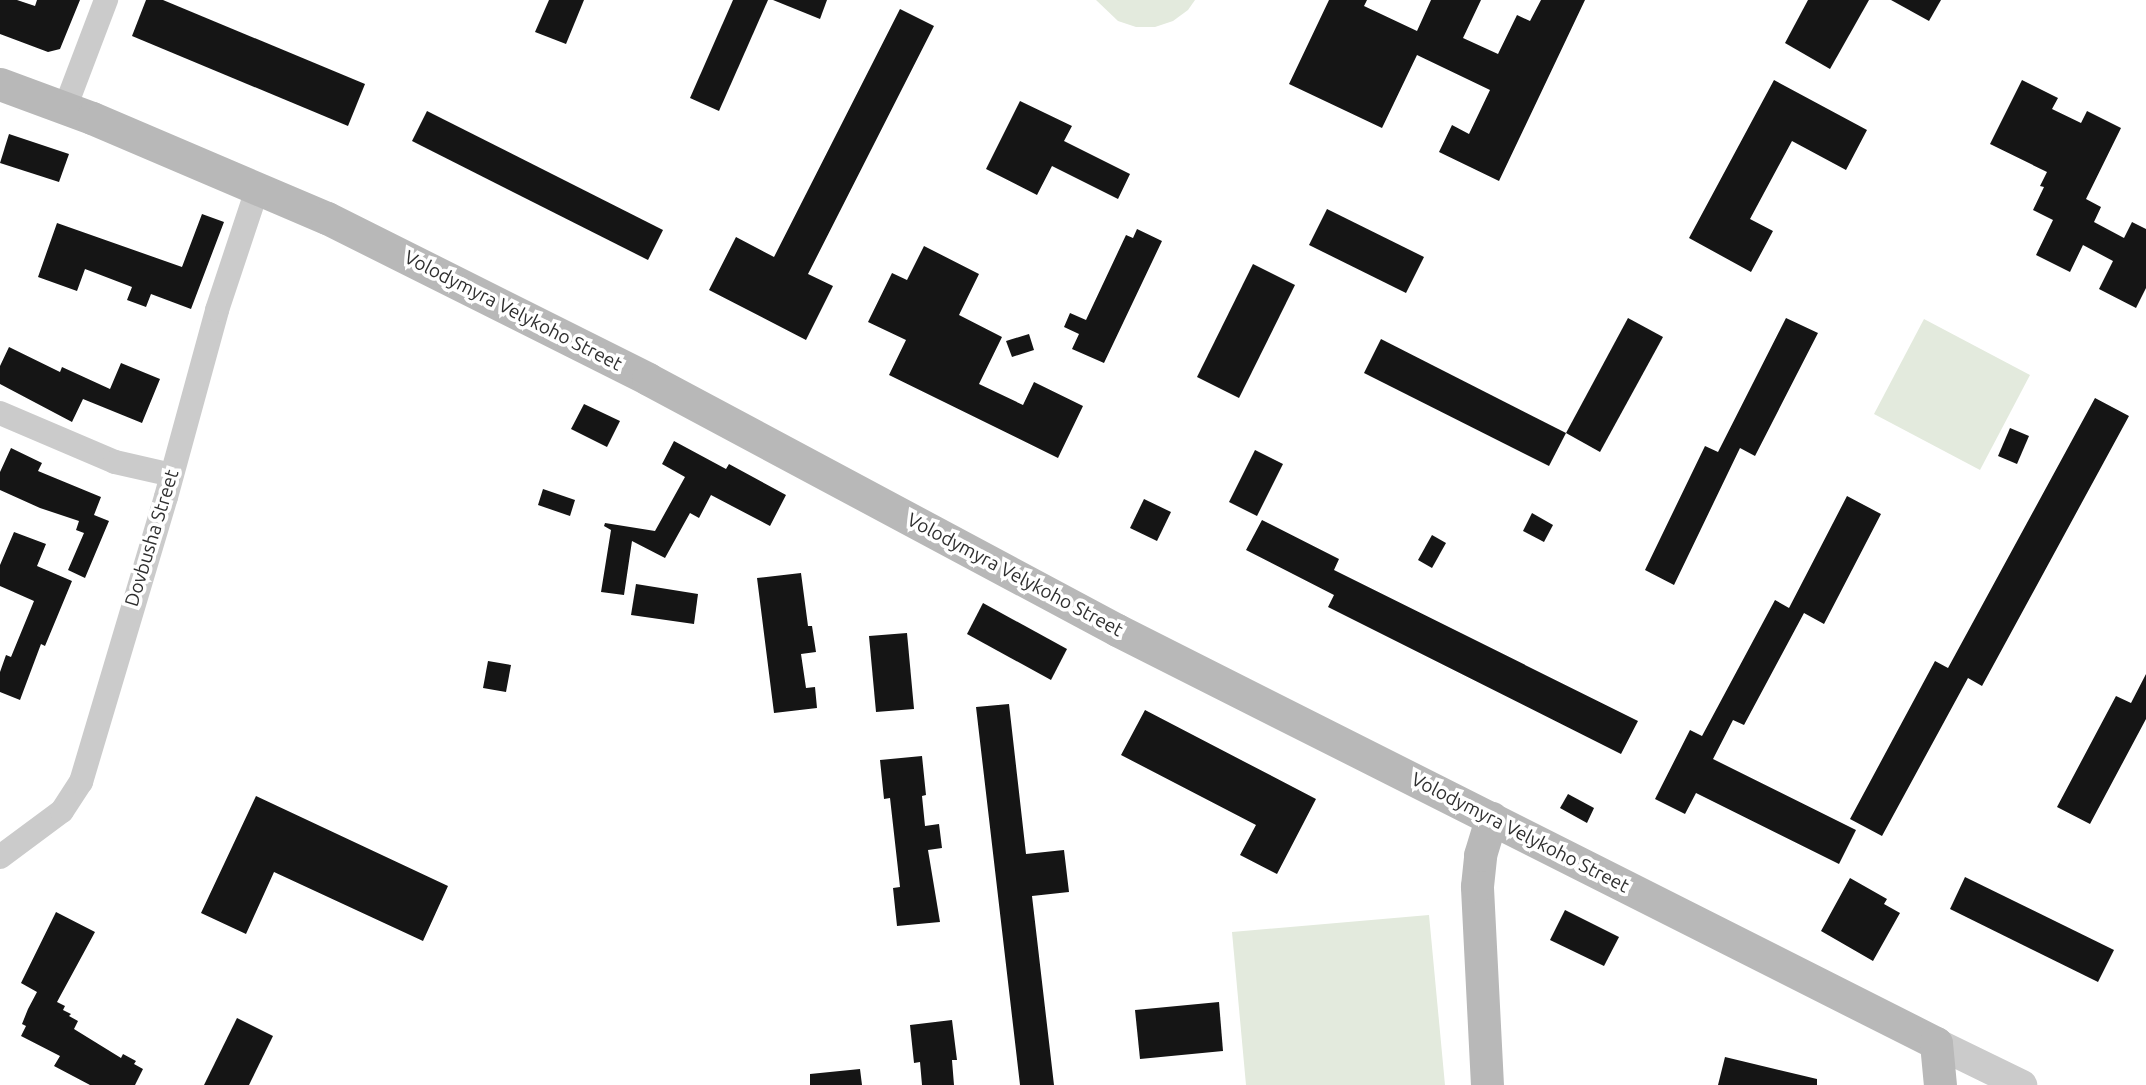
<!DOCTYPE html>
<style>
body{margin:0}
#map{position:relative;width:2146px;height:1085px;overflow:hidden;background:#fff;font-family:Ubuntu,sans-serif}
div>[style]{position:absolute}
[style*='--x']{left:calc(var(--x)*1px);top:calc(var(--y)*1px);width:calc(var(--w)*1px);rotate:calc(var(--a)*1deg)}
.green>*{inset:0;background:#e3eadd}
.building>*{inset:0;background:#151515}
.minor>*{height:24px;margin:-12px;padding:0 12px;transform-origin:12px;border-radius:12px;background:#cbcbcb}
.tertiary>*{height:30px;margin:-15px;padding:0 15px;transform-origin:15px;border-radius:15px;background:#cbcbcb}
.secondary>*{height:33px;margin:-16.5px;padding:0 16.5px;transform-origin:16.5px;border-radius:16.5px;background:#b8b8b8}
span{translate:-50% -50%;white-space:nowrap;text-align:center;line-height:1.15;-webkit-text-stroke:7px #fff;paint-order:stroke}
.street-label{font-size:19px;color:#2e2e2e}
</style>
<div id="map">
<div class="green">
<div style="clip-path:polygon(1096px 0,1195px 0,1188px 10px,1173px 21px,1155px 27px,1136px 27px,1118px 21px)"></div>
<div style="clip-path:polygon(1924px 319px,2030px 375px,1980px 470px,1874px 414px)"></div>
<div style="clip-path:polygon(1429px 915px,1445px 1085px,1246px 1085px,1232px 932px)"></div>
</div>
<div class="building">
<div style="clip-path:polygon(0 0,17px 0,35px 6px,37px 0,80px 0,60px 49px,48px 52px,0 34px)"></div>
<div style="clip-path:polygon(146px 0,163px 0,365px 84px,348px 126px,132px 36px)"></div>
<div style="clip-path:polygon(549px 0,584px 0,566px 44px,535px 32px)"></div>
<div style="clip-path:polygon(733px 0,768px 0,719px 111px,690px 98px)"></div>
<div style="clip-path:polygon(773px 0,827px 0,820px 19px)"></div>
<div style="clip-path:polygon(1329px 0,1367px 0,1364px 6px,1417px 31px,1431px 0,1481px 0,1463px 38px,1498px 54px,1517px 15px,1530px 21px,1541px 0,1585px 0,1499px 181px,1439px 152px,1452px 125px,1469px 134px,1490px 90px,1417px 55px,1382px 128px,1289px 84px)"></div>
<div style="clip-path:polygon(1808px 0,1869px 0,1830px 69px,1785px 43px)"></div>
<div style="clip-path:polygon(1891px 0,1941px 0,1929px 21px)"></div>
<div style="clip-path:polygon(900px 9px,934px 26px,808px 274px,833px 286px,806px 340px,709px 290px,736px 237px,774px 257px)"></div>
<div style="clip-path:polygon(1774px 80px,1867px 130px,1846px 170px,1792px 141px,1750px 219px,1773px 231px,1751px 272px,1689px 238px)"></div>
<div style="clip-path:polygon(2022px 80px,2058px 98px,2052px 109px,2081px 123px,2087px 111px,2121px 128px,2086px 199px,2101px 207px,2094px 222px,2124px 238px,2132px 222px,2146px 229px,2146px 288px,2136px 308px,2099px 289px,2113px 261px,2083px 245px,2070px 272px,2036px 255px,2053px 220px,2033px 210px,2044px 187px,2040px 186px,2047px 172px,1990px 144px)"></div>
<div style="clip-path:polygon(1020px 101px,1072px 126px,1064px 141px,1130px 174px,1118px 199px,1052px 166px,1037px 195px,986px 169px)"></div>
<div style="clip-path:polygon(427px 111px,663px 230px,648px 260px,412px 141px)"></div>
<div style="clip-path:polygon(9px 134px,69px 154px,59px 182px,0 163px)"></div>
<div style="clip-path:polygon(1327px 209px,1424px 257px,1406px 293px,1309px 245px)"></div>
<div style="clip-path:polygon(202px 214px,224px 222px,191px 309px,151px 294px,146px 307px,127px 300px,132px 287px,85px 269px,77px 291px,38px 277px,57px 223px,182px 267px)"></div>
<div style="clip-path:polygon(1137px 229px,1162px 241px,1104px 363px,1072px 349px,1079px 334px,1064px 327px,1070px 313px,1086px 320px,1126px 235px,1133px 238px)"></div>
<div style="clip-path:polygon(924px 246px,979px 274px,959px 315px,1002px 337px,979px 384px,1023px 405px,1034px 382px,1083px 406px,1058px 458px,889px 375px,906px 340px,868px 322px,892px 273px,907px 280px)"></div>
<div style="clip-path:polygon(1253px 264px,1295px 285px,1239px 398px,1197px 377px)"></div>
<div style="clip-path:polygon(1628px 318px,1663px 337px,1600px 452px,1566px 433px)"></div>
<div style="clip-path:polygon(1786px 318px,1818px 333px,1755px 456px,1740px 448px,1674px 585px,1645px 570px,1705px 446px,1718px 452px)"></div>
<div style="clip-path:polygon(1029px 334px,1034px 350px,1012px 357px,1006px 341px)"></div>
<div style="clip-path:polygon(1381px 339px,1566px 433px,1549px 466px,1364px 373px)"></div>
<div style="clip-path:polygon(9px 347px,60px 372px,62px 367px,110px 389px,121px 363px,160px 379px,142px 423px,83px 399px,72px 422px,0 384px,0 366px)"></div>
<div style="clip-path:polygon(2095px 398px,2129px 416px,1982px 686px,1968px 678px,1882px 836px,1850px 819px,1935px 661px,1948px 668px)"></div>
<div style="clip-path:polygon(584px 404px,620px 421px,607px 447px,571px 429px)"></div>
<div style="clip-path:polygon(2010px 428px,2029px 436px,2017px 464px,1998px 456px)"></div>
<div style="clip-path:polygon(674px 441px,726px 469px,729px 464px,786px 495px,770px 526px,711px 495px,699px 518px,690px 513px,665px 558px,632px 541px,624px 595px,601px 592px,611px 530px,604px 526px,605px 523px,655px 531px,685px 477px,662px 464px)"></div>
<div style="clip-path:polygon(11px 448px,42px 463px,38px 471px,101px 497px,94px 515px,109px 521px,85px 578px,68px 570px,84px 533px,76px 530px,79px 521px,40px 508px,0 490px,0 472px)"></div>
<div style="clip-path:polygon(1255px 450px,1283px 464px,1257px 516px,1229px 502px)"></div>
<div style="clip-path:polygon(543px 489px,575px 500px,570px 516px,538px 505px)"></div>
<div style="clip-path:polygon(1847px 496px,1881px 514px,1824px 624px,1804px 613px,1744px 725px,1733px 720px,1713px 759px,1856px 830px,1839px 864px,1696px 793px,1685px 814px,1655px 799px,1690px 730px,1702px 736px,1775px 600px,1789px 608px)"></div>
<div style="clip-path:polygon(1144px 499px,1171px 512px,1157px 541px,1130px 528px)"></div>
<div style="clip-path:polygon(1532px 513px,1553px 525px,1544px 542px,1523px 531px)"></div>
<div style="clip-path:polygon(1262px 520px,1339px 559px,1334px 570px,1638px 721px,1621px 754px,1328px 607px,1334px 595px,1246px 550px)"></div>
<div style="clip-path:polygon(14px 532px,46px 544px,37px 566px,72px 581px,45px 646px,41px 644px,20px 700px,0 692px,0 672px,6px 655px,11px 657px,34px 601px,0 586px,0 565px)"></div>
<div style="clip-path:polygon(1432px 535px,1446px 543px,1432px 568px,1418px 560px)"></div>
<div style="clip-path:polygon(801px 573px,808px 626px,812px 626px,816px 652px,801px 654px,806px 688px,815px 687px,817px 708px,774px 713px,757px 578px)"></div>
<div style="clip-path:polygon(636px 584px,698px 594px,694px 624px,631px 615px)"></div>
<div style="clip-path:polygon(983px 603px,1067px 649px,1051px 680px,967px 634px)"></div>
<div style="clip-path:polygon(907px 633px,914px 709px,876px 712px,869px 636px)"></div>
<div style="clip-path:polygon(488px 661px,511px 665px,506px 692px,483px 688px)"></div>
<div style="clip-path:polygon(2146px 674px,2146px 719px,2090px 824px,2057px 807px,2116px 696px,2131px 703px)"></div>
<div style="clip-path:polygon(1009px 704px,1026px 854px,1064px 850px,1069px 892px,1032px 896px,1054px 1085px,1020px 1085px,976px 707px)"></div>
<div style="clip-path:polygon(1145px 710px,1316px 799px,1277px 874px,1240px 855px,1256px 825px,1121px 755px)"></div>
<div style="clip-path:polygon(922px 756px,926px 795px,922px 796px,925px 826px,939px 824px,942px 848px,928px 850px,940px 922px,897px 926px,893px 888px,900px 887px,890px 798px,884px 799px,880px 760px)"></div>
<div style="clip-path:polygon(1568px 794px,1594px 808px,1587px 823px,1560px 808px)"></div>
<div style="clip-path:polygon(256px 796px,448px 886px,423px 941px,274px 872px,246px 934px,201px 913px)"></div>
<div style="clip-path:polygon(1965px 877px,2114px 950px,2098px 982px,1950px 909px)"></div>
<div style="clip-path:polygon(1850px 878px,1887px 899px,1884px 904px,1900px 913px,1873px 961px,1821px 931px)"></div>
<div style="clip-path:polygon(1565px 910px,1619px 937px,1604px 966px,1550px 940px)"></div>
<div style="clip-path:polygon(56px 912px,95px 932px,57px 1002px,65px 1006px,63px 1010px,71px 1014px,69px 1016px,78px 1021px,74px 1029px,121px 1058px,123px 1054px,136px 1061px,134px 1064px,143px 1069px,135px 1085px,90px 1085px,54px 1066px,60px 1056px,21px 1036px,26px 1026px,22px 1024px,28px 1009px,37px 992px,21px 983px)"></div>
<div style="clip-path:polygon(1219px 1002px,1223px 1051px,1140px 1059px,1135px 1010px)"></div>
<div style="clip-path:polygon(237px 1018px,273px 1036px,249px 1085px,204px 1085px)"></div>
<div style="clip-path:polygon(952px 1020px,957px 1060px,952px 1060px,954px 1085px,922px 1085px,920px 1062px,914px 1063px,910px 1025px)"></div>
<div style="clip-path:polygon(1725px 1057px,1817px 1079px,1817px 1085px,1718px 1085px)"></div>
<div style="clip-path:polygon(860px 1069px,862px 1085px,810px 1085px,810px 1074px)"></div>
</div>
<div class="minor">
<div style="--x:65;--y:108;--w:116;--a:-69.2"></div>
<div style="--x:0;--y:413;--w:125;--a:23.1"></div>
<div style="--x:115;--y:462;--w:58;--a:12.8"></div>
<div style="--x:0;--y:857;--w:77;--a:-36.6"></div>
<div style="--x:62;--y:811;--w:35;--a:-57"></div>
<div style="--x:81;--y:782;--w:297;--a:-73.4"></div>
<div style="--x:166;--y:497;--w:194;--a:-74.7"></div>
<div style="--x:217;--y:310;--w:130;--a:-71.6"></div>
</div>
<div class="tertiary">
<div style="--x:1936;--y:1043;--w:96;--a:26"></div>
</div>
<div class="secondary">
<div style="--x:0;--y:84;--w:98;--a:20.3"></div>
<div style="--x:92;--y:118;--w:255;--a:23.1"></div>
<div style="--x:327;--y:218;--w:359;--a:26.6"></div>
<div style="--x:648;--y:379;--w:532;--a:28.15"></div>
<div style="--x:1117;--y:630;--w:917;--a:26.76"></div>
<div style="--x:1936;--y:1043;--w:42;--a:84.6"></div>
<div style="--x:1487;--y:1085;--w:199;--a:-92.9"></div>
<div style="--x:1477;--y:886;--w:31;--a:-84"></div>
<div style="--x:1480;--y:855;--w:39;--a:-73"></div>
</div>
<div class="street-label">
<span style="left:513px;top:311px;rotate:27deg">Volodymyra Velykoho Street</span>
<span style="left:152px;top:538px;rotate:-73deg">Dovbusha Street</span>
<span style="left:1015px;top:575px;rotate:28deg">Volodymyra Velykoho Street</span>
<span style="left:1520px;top:833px;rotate:27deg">Volodymyra Velykoho Street</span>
</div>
</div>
